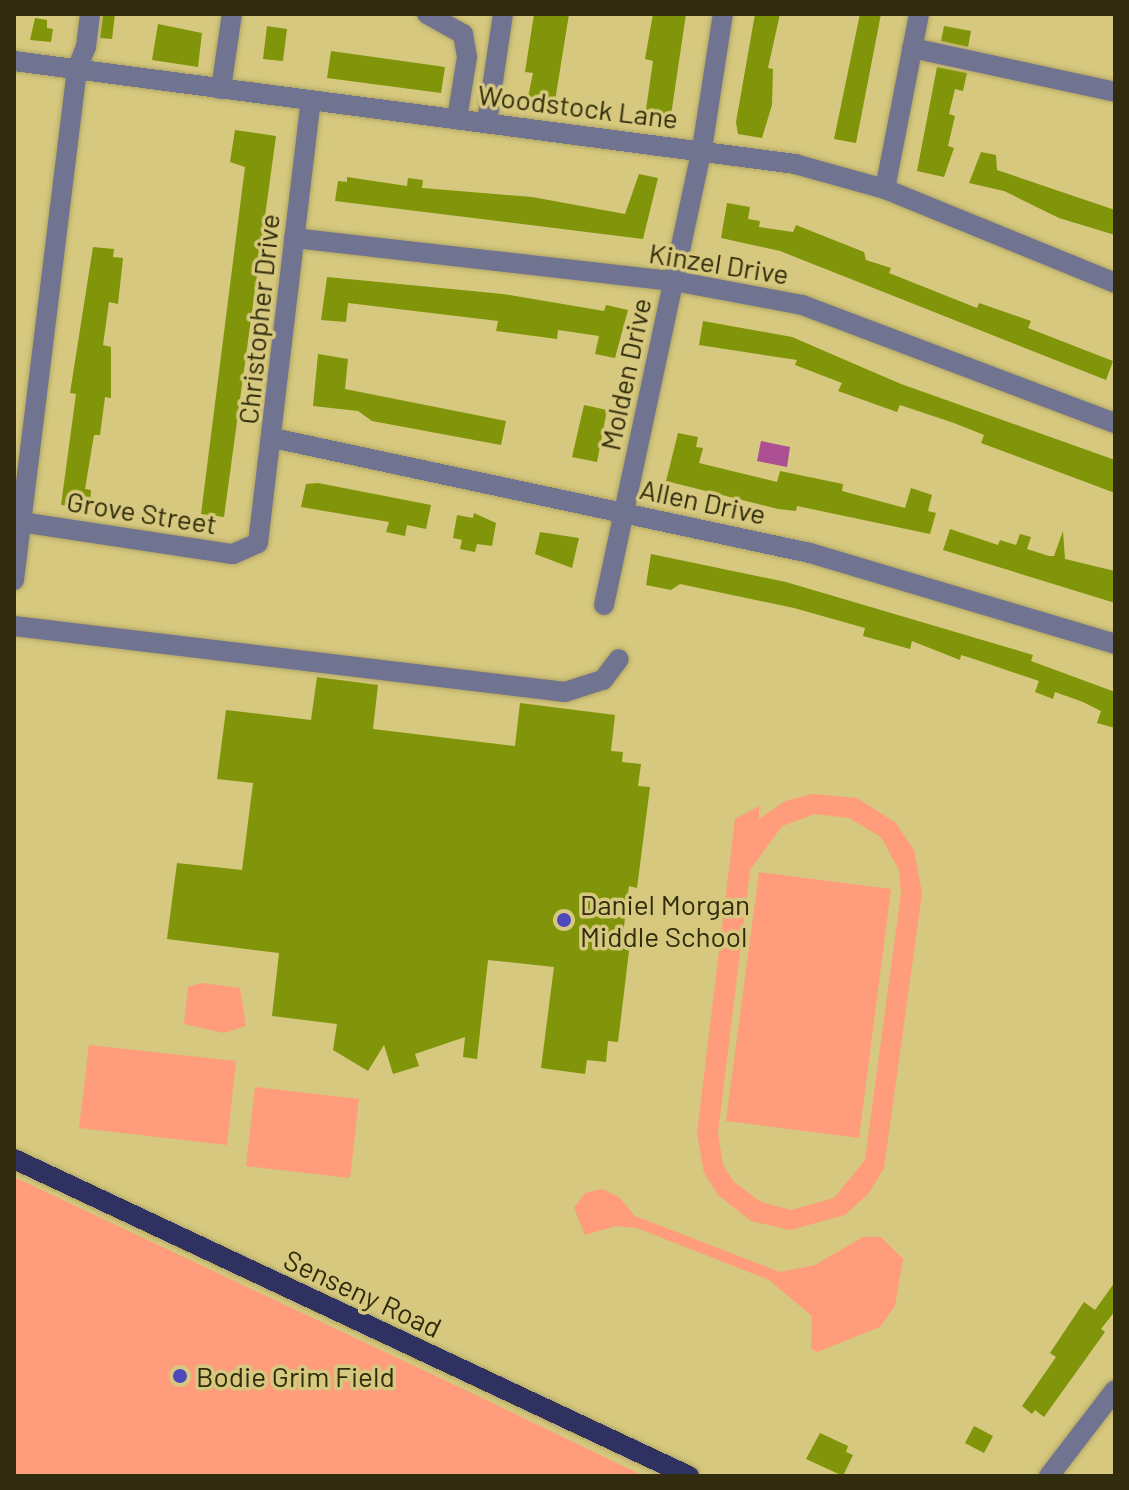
<!DOCTYPE html>
<style>
body{margin:0}
#map{position:relative;width:1129px;height:1490px;overflow:hidden;background:#d6c87e;font-family:Barlow,sans-serif}
div>[style]{position:absolute}
[style*='--x']{left:calc(var(--x)*1px);top:calc(var(--y)*1px);width:calc(var(--w)*1px);rotate:calc(var(--a)*1deg)}
.green>*{inset:0;background:#fe9c7b}
.water>*{inset:0;background:#ab4e92}
.building>*{inset:0;background:#809509}
.roads{filter:drop-shadow(0 0 2px #b2a665) drop-shadow(0 0 2px #b2a665)}
.minor>*{height:20px;margin:-10px;padding:0 10px;transform-origin:10px;border-radius:10px;background:#717490}
.major>*{height:20px;margin:-10px;padding:0 10px;transform-origin:10px;border-radius:10px;background:#2f3160}
.dots>*{width:22px;height:22px;translate:-50% -50%;box-sizing:border-box;border:4px solid #d6c87e;border-radius:50%}
span{translate:-50% -50%;white-space:nowrap;text-align:center;line-height:1.15;-webkit-text-stroke:7px #d6c87e;paint-order:stroke}
.street-label{font-size:28px;color:#312c0d}
.poi-label{font-size:28px;color:#312c0d}
.left{translate:0 -50%;text-align:left}
.frame{position:absolute;inset:0;border:16px solid #312c0d;pointer-events:none}
</style>
<div id="map">
<div class="green">
<div style="clip-path:polygon(evenodd,812px 794px,857px 798px,896px 823px,914px 850px,922px 894px,884px 1168px,869px 1193px,845px 1215px,790px 1230px,751px 1221px,718px 1195px,704px 1173px,697px 1133px,735px 819px,759px 806px,759px 819px,785px 801px,812px 794px,815px 814px,849px 818px,881px 837px,899px 870px,901px 893px,865px 1160px,834px 1198px,791px 1210px,761px 1202px,734px 1182px,723px 1165px,718px 1133px,750px 870px,782px 826px,815px 814px)"></div>
<div style="clip-path:polygon(759px 872px,891px 889px,859px 1138px,726px 1121px)"></div>
<div style="clip-path:polygon(202px 983px,240px 988px,246px 1026px,224px 1033px,184px 1024px,188px 987px)"></div>
<div style="clip-path:polygon(89px 1045px,236px 1061px,227px 1145px,79px 1128px)"></div>
<div style="clip-path:polygon(255px 1087px,359px 1099px,350px 1178px,246px 1166px)"></div>
<div style="clip-path:polygon(14px 1177px,478px 1396px,644px 1476px,14px 1476px)"></div>
<div style="clip-path:polygon(602px 1189px,619px 1197px,635px 1216px,780px 1272px,815px 1265px,863px 1237px,881px 1237px,903px 1259px,895px 1306px,880px 1327px,817px 1352px,811px 1349px,812px 1316px,769px 1280px,637px 1228px,616px 1226px,585px 1235px,574px 1208px,585px 1193px)"></div>
</div>
<div class="water">
<div style="clip-path:polygon(761px 441px,790px 447px,787px 467px,757px 461px)"></div>
</div>
<div class="building">
<div style="clip-path:polygon(103px 14px,115px 14px,112px 39px,100px 38px)"></div>
<div style="clip-path:polygon(534px 14px,569px 14px,555px 101px,528px 97px,533px 73px,525px 72px)"></div>
<div style="clip-path:polygon(653px 14px,686px 14px,670px 122px,661px 121px,660px 125px,644px 123px,653px 61px,645px 59px)"></div>
<div style="clip-path:polygon(755px 14px,780px 14px,768px 68px,773px 69px,772px 105px,762px 138px,738px 134px,736px 122px)"></div>
<div style="clip-path:polygon(860px 14px,881px 14px,856px 143px,834px 139px)"></div>
<div style="clip-path:polygon(35px 18px,47px 20px,47px 28px,53px 29px,51px 42px,30px 40px)"></div>
<div style="clip-path:polygon(158px 24px,202px 33px,198px 67px,152px 60px)"></div>
<div style="clip-path:polygon(267px 26px,287px 29px,283px 61px,263px 59px)"></div>
<div style="clip-path:polygon(944px 26px,971px 31px,968px 47px,941px 41px)"></div>
<div style="clip-path:polygon(331px 51px,445px 67px,441px 93px,327px 78px)"></div>
<div style="clip-path:polygon(937px 67px,967px 73px,963px 91px,955px 89px,949px 114px,955px 116px,948px 146px,954px 148px,944px 177px,917px 171px)"></div>
<div style="clip-path:polygon(235px 130px,276px 136px,224px 517px,201px 514px,245px 167px,230px 162px)"></div>
<div style="clip-path:polygon(981px 152px,996px 155px,997px 170px,1115px 210px,1115px 235px,1059px 218px,1004px 191px,969px 183px)"></div>
<div style="clip-path:polygon(639px 174px,658px 178px,643px 239px,335px 201px,338px 181px,347px 182px,347px 177px,407px 186px,408px 178px,423px 180px,422px 188px,532px 197px,625px 214px)"></div>
<div style="clip-path:polygon(727px 203px,750px 207px,748px 219px,760px 221px,759px 227px,793px 232px,796px 225px,864px 252px,866px 260px,891px 268px,889px 273px,977px 308px,979px 303px,1031px 321px,1028px 328px,1113px 361px,1106px 380px,780px 251px,721px 238px)"></div>
<div style="clip-path:polygon(93px 247px,114px 249px,113px 257px,123px 258px,118px 304px,109px 302px,103px 345px,111px 347px,111px 398px,105px 397px,100px 435px,94px 435px,85px 489px,91px 490px,90px 505px,82px 507px,61px 505px,76px 394px,70px 393px)"></div>
<div style="clip-path:polygon(327px 277px,503px 294px,604px 311px,606px 305px,628px 310px,615px 358px,595px 354px,599px 336px,558px 330px,557px 339px,496px 331px,498px 321px,348px 303px,346px 322px,321px 320px)"></div>
<div style="clip-path:polygon(703px 321px,792px 337px,901px 384px,1115px 460px,1115px 493px,981px 443px,984px 435px,954px 423px,900px 405px,897px 412px,838px 391px,842px 383px,795px 365px,797px 360px,699px 345px)"></div>
<div style="clip-path:polygon(318px 354px,348px 359px,345px 389px,506px 421px,501px 445px,372px 421px,358px 411px,313px 406px)"></div>
<div style="clip-path:polygon(584px 405px,607px 410px,597px 462px,572px 457px)"></div>
<div style="clip-path:polygon(678px 433px,698px 437px,696px 447px,703px 448px,699px 463px,777px 482px,780px 471px,843px 484px,842px 491px,905px 508px,911px 488px,932px 495px,928px 511px,936px 513px,930px 534px,797px 506px,796px 511px,778px 509px,666px 481px)"></div>
<div style="clip-path:polygon(318px 483px,431px 505px,426px 529px,407px 525px,405px 536px,386px 532px,389px 522px,301px 507px,306px 484px)"></div>
<div style="clip-path:polygon(474px 513px,496px 523px,492px 546px,477px 544px,475px 552px,460px 549px,462px 540px,453px 538px,457px 515px,473px 518px)"></div>
<div style="clip-path:polygon(950px 529px,998px 545px,1000px 540px,1016px 545px,1020px 534px,1031px 537px,1027px 549px,1049px 556px,1054px 556px,1063px 531px,1065px 559px,1115px 571px,1115px 603px,943px 550px)"></div>
<div style="clip-path:polygon(540px 532px,579px 538px,572px 568px,535px 554px)"></div>
<div style="clip-path:polygon(651px 554px,786px 582px,1033px 655px,1031px 661px,1115px 692px,1115px 728px,1097px 723px,1101px 711px,1083px 702px,1055px 692px,1053px 699px,1035px 692px,1039px 681px,974px 659px,961px 655px,960px 660px,912px 641px,910px 649px,863px 636px,865px 628px,794px 608px,680px 584px,671px 590px,646px 585px)"></div>
<div style="clip-path:polygon(317px 677px,378px 685px,373px 729px,515px 746px,520px 703px,615px 715px,611px 751px,623px 752px,622px 762px,641px 764px,638px 786px,650px 787px,637px 888px,629px 886px,622px 942px,630px 943px,618px 1042px,608px 1041px,606px 1062px,587px 1060px,585px 1074px,541px 1068px,554px 967px,488px 960px,477px 1059px,463px 1057px,465px 1037px,415px 1054px,419px 1066px,393px 1074px,384px 1045px,368px 1071px,333px 1050px,337px 1024px,272px 1016px,279px 953px,167px 939px,177px 863px,242px 870px,253px 783px,217px 779px,226px 710px,311px 720px)"></div>
<div style="clip-path:polygon(1115px 1282px,1115px 1311px,1101px 1329px,1105px 1332px,1044px 1417px,1035px 1410px,1032px 1414px,1022px 1406px,1056px 1357px,1050px 1353px,1084px 1302px,1095px 1310px)"></div>
<div style="clip-path:polygon(974px 1426px,993px 1436px,984px 1453px,965px 1443px)"></div>
<div style="clip-path:polygon(820px 1433px,848px 1446px,846px 1452px,853px 1455px,843px 1476px,806px 1459px)"></div>
</div>
<div class="roads">
<div class="minor">
<div style="--x:427;--y:14;--w:41;--a:29.1"></div>
<div style="--x:463;--y:34;--w:23;--a:80"></div>
<div style="--x:467;--y:57;--w:63;--a:99.2"></div>
<div style="--x:912;--y:48;--w:208;--a:12.2"></div>
<div style="--x:14;--y:61;--w:788;--a:7.51"></div>
<div style="--x:795;--y:164;--w:93;--a:15.5"></div>
<div style="--x:885;--y:189;--w:248;--a:22.2"></div>
<div style="--x:221;--y:89;--w:76;--a:-81.7"></div>
<div style="--x:487;--y:122;--w:109;--a:-81.6"></div>
<div style="--x:885;--y:189;--w:178;--a:-79"></div>
<div style="--x:294;--y:238;--w:382;--a:6.5"></div>
<div style="--x:674;--y:281;--w:130;--a:10.6"></div>
<div style="--x:802;--y:305;--w:335;--a:20.7"></div>
<div style="--x:273;--y:438;--w:549;--a:12.09"></div>
<div style="--x:810;--y:553;--w:318;--a:16.6"></div>
<div style="--x:14;--y:521;--w:221;--a:8.6"></div>
<div style="--x:233;--y:554;--w:27;--a:-24"></div>
<div style="--x:258;--y:543;--w:446;--a:-83.2"></div>
<div style="--x:14;--y:580;--w:515;--a:-82.97"></div>
<div style="--x:77;--y:69;--w:24;--a:-68"></div>
<div style="--x:86;--y:47;--w:33;--a:-83"></div>
<div style="--x:604;--y:605;--w:466;--a:-77.9"></div>
<div style="--x:702;--y:149;--w:137;--a:-81.2"></div>
<div style="--x:14;--y:626;--w:555;--a:6.83"></div>
<div style="--x:565;--y:692;--w:40;--a:-18"></div>
<div style="--x:603;--y:680;--w:26;--a:-53"></div>
<div style="--x:1049;--y:1476;--w:108;--a:-52.5"></div>
</div>
<div class="major">
<div style="--x:14;--y:1159;--w:746;--a:25.16"></div>
</div>
</div>
<div class="dots">
<div style="left:564px;top:920px;background:#4e48bf"></div>
<div style="left:180px;top:1376px;background:#4e48bf"></div>
</div>
<div class="street-label">
<span style="left:578px;top:106px;rotate:7deg">Woodstock Lane</span>
<span style="left:719px;top:263px;rotate:9deg">Kinzel Drive</span>
<span style="left:258px;top:319px;rotate:-84deg">Christopher Drive</span>
<span style="left:625px;top:374px;rotate:-78deg">Molden Drive</span>
<span style="left:703px;top:501px;rotate:12deg">Allen Drive</span>
<span style="left:142px;top:512px;rotate:9deg">Grove Street</span>
<span style="left:363px;top:1293px;rotate:25deg">Senseny Road</span>
</div>
<div class="poi-label">
<span class="left" style="left:580px;top:920px">Daniel Morgan<br>Middle School</span>
<span class="left" style="left:196px;top:1376px">Bodie Grim Field</span>
</div>
<div class="frame"></div>
</div>
